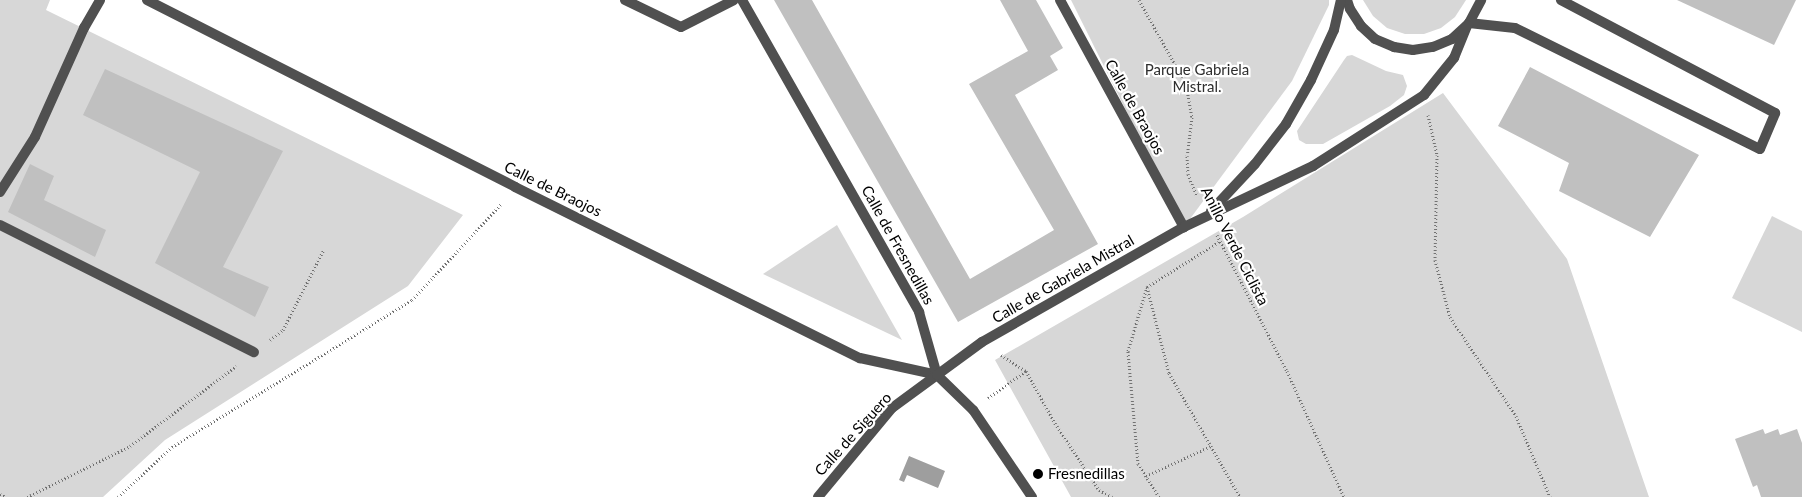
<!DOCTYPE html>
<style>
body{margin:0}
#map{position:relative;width:1802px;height:497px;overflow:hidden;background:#fff;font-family:Lato,sans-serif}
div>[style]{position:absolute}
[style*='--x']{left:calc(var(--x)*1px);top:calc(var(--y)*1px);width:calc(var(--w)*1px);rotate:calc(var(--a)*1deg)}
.green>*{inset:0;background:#d7d7d7}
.water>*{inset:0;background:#9e9e9e}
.building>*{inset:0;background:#c0c0c0}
.path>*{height:3px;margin-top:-1.5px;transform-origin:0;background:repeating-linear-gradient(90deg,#727272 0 1px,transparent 0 3.5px)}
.service>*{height:10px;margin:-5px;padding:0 5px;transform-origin:5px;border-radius:5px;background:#505050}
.minor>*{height:10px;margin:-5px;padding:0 5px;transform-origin:5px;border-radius:5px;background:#505050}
.tertiary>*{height:10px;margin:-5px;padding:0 5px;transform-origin:5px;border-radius:5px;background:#505050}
.dots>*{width:14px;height:14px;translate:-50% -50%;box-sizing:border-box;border:2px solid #fff;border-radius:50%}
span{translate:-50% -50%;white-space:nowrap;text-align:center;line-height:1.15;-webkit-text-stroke:4.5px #fff;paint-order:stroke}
.park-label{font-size:15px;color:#2e2e2e}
.street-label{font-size:15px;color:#000}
.poi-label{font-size:15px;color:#000}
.left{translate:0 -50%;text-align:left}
</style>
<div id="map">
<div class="green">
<div style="clip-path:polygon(0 0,50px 0,46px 10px,463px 215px,408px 286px,165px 440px,103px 497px,0 497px)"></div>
<div style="clip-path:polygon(1071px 0,1329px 0,1329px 5px,1292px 81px,1184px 227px)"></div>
<div style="clip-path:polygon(1363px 0,1466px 0,1455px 17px,1441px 28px,1424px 34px,1405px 34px,1387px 28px,1373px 16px)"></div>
<div style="clip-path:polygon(1352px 55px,1386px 71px,1403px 75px,1407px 86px,1404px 95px,1390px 106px,1323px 144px,1306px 144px,1299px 140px,1297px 131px,1344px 60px,1347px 56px)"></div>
<div style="clip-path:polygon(1443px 93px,1567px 259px,1649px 497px,1071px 497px,995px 360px,1243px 217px)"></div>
<div style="clip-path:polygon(1772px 216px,1802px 231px,1802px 332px,1732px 298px)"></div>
<div style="clip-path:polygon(837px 225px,902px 340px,763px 274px)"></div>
</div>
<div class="water">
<div style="clip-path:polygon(909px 456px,945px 471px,938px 488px,907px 475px,904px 482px,899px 480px)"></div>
</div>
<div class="building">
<div style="clip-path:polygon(774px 0,812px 0,970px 279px,1054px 230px,969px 84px,1028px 51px,1000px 0,1036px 0,1063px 48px,1050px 56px,1058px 70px,1015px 95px,1098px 244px,958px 322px)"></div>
<div style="clip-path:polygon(1677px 0,1796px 0,1774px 45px)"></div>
<div style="clip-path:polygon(1530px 67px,1699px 155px,1650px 237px,1559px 191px,1569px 163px,1498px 126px)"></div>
<div style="clip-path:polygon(105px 69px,283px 151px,223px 267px,269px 287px,255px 317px,155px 263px,200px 172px,83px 115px)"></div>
<div style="clip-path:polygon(30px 164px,54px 176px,44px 200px,106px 230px,95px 257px,8px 212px)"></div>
<div style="clip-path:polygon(1763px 429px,1765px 434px,1778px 429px,1780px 435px,1797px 429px,1802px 443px,1802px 497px,1761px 497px,1757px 485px,1753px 487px,1735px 439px)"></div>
</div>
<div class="path">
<div style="--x:1139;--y:0;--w:96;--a:60.8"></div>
<div style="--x:1186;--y:84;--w:34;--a:80"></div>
<div style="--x:1192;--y:117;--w:39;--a:97"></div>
<div style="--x:1187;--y:156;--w:18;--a:87"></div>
<div style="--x:1188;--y:174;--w:24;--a:68"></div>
<div style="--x:1428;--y:115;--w:41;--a:77.3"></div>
<div style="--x:1437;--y:155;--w:105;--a:91.1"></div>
<div style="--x:1435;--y:260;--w:59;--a:75.3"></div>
<div style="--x:1450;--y:317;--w:119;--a:56.3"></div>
<div style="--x:1516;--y:416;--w:88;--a:67.2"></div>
<div style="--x:1217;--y:235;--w:153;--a:62.8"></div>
<div style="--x:1287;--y:371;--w:138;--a:65.7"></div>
<div style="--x:1147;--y:287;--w:86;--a:-32.2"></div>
<div style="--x:270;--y:340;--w:16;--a:-38"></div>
<div style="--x:283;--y:330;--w:89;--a:-63.1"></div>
<div style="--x:1001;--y:355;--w:30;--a:33"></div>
<div style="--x:1026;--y:371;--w:60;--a:60.9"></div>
<div style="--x:1055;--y:423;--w:80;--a:56.7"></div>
<div style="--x:1099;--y:490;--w:15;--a:28"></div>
<div style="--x:988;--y:398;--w:47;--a:-35.4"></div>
<div style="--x:1146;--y:476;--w:72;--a:-24.8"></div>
<div style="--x:0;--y:494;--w:7;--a:27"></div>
<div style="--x:27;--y:497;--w:115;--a:-26.3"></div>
<div style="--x:130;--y:446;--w:133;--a:-37"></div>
<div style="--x:118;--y:497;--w:74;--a:-42.8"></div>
<div style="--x:172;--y:447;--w:281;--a:-31.5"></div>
<div style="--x:412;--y:300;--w:132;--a:-47.1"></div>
<div style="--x:1159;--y:497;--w:39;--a:-122"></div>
<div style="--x:1138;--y:464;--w:113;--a:-95.1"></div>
<div style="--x:1128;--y:351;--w:67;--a:-73.5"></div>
<div style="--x:1147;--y:287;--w:89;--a:75.7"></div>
<div style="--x:1169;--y:373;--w:143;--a:60.2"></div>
</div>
<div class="service">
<div style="--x:1469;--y:23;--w:46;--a:6.2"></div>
<div style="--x:1515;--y:28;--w:273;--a:26.3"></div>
<div style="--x:1760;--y:149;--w:39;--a:-67"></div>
<div style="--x:1775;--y:113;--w:242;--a:-152.2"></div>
<div style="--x:0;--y:192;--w:65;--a:-57.5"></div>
<div style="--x:35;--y:137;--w:120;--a:-65.8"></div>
<div style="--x:84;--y:28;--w:32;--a:-60"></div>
<div style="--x:0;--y:225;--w:284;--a:26.6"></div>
</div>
<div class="minor">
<div style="--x:147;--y:0;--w:413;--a:26.9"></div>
<div style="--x:515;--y:187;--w:385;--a:26.4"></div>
<div style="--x:860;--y:358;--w:79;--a:12.4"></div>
<div style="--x:625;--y:0;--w:62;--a:25.7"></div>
<div style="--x:681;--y:27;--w:59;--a:-27"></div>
<div style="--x:742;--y:0;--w:359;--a:60.4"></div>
<div style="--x:919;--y:312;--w:66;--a:74.1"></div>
<div style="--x:1060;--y:0;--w:259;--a:61.4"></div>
<div style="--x:818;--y:497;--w:116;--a:-50.3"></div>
<div style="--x:892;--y:408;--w:56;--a:-36.3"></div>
</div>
<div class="tertiary">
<div style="--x:1347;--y:0;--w:9;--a:72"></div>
<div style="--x:1350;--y:9;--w:20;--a:57"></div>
<div style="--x:1361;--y:26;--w:19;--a:43"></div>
<div style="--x:1375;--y:39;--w:21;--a:23"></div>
<div style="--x:1394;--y:47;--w:19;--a:9"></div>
<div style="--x:1413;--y:50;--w:20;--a:-9"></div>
<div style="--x:1433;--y:47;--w:21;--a:-23"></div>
<div style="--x:1452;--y:39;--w:23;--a:-43"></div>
<div style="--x:1469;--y:23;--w:26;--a:-62"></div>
<div style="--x:1211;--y:211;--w:64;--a:-46.9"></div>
<div style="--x:1255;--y:164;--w:51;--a:-52.2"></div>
<div style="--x:1286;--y:124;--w:51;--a:-60.4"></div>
<div style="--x:1311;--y:80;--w:55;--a:-65.3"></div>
<div style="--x:1334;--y:30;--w:31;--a:-77"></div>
<div style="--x:1032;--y:497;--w:105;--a:-124.1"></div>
<div style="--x:973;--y:410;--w:50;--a:-135.8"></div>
<div style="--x:937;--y:375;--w:56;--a:-36.3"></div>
<div style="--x:982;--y:342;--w:232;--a:-29.7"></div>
<div style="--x:1184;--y:227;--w:143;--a:-25.3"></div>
<div style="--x:1313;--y:166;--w:132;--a:-32.6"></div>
<div style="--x:1424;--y:95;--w:48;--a:-51"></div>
<div style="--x:1454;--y:58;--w:35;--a:-68"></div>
</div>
<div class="dots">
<div style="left:1038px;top:474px;background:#000"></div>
</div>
<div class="park-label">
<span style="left:1197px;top:78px">Parque Gabriela<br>Mistral.</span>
</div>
<div class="street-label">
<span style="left:1135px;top:107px;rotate:61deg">Calle de Braojos</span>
<span style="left:553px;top:189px;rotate:26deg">Calle de Braojos</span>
<span style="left:898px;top:245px;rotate:61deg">Calle de Fresnedillas</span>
<span style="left:1235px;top:246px;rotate:63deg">Anillo Verde Ciclista</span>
<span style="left:1063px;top:279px;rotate:-30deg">Calle de Gabriela Mistral</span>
<span style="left:853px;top:434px;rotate:-48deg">Calle de Siguero</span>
</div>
<div class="poi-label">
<span class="left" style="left:1048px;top:474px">Fresnedillas</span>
</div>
</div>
